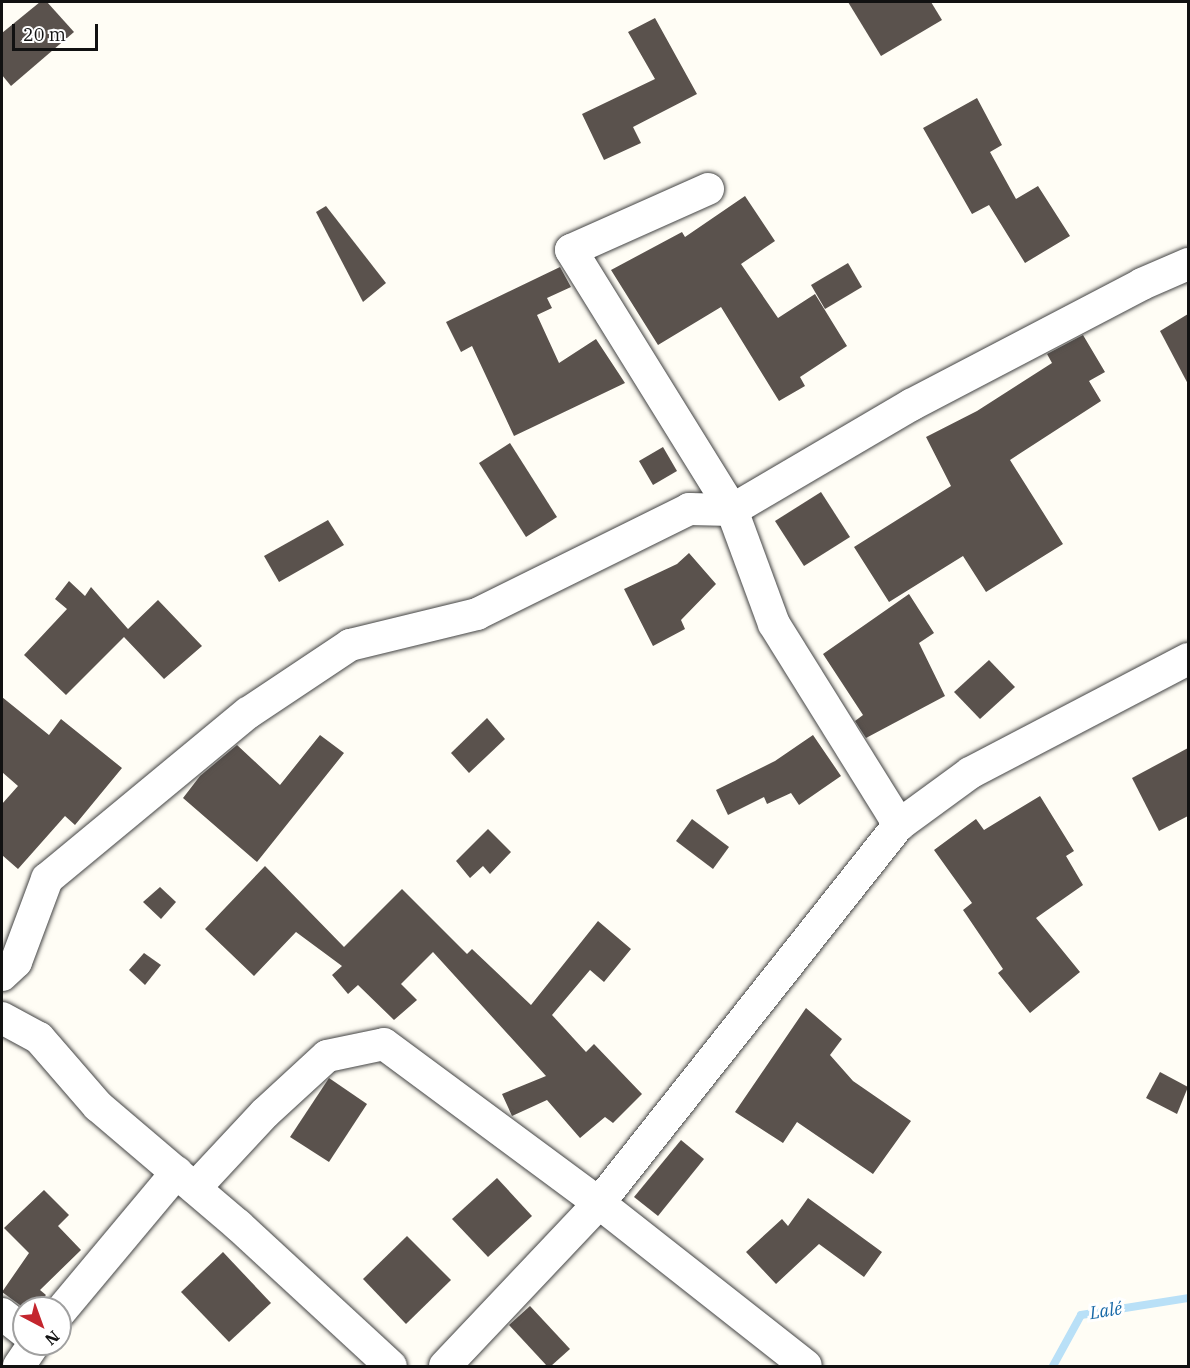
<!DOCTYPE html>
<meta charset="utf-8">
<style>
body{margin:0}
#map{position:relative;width:1190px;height:1368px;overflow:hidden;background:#fffdf5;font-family:"IBM Plex Serif",serif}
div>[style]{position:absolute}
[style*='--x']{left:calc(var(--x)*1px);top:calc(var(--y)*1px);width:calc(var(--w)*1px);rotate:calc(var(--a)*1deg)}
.stream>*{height:8px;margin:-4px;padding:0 4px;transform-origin:4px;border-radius:4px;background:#b9e0f7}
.building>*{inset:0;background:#5a524d}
.roads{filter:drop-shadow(0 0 2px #444) drop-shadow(0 0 2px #444)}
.minor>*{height:32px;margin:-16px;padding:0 16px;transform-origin:16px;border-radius:16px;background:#fff}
span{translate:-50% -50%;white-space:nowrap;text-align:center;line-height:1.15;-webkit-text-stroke:6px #fff;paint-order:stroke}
.water-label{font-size:18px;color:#1768a6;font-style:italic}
.frame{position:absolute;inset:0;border:3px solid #111;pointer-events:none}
.north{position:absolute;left:12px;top:1296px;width:60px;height:60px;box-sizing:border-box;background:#fff;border:2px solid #a0a0a0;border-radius:50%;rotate:139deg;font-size:16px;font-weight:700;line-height:24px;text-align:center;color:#111}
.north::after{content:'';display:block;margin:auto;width:21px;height:27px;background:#c4262e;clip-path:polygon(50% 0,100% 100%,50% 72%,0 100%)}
.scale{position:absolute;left:12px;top:24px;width:86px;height:27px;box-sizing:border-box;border:3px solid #111;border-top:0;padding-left:8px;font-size:18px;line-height:21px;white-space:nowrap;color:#111;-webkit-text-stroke:4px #fff;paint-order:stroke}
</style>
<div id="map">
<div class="stream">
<div style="--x:1053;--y:1366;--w:58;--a:-61.2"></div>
<div style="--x:1081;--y:1315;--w:108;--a:-9"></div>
</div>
<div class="building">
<div style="clip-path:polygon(40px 2px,47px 2px,74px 32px,11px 86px,2px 75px,2px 33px)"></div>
<div style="clip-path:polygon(848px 2px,931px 2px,942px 20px,881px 56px)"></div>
<div style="clip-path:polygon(655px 18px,697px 94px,633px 127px,641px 143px,604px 160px,582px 114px,655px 79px,628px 32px)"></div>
<div style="clip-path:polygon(977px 98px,1002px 145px,990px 152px,1016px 199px,1038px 186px,1070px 236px,1025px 263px,989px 205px,972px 214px,923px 128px)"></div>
<div style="clip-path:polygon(745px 196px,775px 241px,741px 264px,778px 318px,815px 294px,847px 346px,800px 377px,805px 386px,779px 401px,721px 307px,658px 345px,611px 270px,682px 232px,685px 237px)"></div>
<div style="clip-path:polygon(326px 206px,386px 283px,363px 302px,316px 212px)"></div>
<div style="clip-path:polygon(848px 263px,862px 287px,825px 309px,811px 285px)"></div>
<div style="clip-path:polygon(560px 267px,571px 287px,547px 298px,552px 308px,537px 315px,559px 363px,596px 339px,625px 383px,514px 436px,472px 346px,461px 352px,446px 322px)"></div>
<div style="clip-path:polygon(1188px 314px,1188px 384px,1160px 331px)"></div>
<div style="clip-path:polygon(1083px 335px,1105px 372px,1089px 381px,1101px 401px,1010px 460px,1063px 544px,986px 592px,963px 556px,889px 602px,854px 547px,951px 486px,926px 437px,977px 411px,1052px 363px,1047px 354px)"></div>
<div style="clip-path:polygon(510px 443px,557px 517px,526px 537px,479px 463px)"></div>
<div style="clip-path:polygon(663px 447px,677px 471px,653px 485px,639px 461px)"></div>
<div style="clip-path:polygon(821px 492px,850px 537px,804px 566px,775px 521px)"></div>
<div style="clip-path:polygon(328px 520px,344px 545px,279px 582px,264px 556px)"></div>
<div style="clip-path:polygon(689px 553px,716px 584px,681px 620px,685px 629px,653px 646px,624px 589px,677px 564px)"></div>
<div style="clip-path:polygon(69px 581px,85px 596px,91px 587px,128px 629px,158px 600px,202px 646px,164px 679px,124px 637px,66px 695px,24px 655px,67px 609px,55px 599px)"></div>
<div style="clip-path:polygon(909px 594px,934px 633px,919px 643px,945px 696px,866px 738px,855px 721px,863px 715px,823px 654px)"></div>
<div style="clip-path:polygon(989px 660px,1015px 687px,980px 719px,954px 692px)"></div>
<div style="clip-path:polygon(2px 697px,49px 735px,61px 719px,122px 768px,75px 825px,65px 816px,18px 869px,2px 855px,2px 804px,18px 786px,2px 772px)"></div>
<div style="clip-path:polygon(487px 718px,505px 739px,469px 773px,451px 753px)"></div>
<div style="clip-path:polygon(320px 735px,344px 753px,257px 862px,183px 798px,200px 776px,237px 745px,280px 785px)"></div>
<div style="clip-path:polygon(813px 735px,841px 776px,799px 805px,791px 793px,767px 804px,764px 797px,728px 815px,716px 790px,775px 761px)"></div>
<div style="clip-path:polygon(1188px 748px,1188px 816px,1159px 831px,1132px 778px)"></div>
<div style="clip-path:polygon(1040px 796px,1074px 851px,1066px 856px,1083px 885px,1036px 918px,1080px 972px,1030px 1013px,998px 973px,1003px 969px,963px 910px,972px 903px,934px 850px,976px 819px,984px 830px)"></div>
<div style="clip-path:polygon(692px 819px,729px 847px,713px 869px,676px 841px)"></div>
<div style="clip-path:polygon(488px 829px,511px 852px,490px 874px,483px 866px,470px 878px,456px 861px)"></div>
<div style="clip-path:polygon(265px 866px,344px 947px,402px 889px,467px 954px,472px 949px,531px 1005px,598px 921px,631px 949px,604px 982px,590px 970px,552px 1015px,586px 1052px,594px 1044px,642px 1094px,613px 1123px,605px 1117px,580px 1138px,547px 1100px,512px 1116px,502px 1094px,546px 1076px,433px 952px,401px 984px,417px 1000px,394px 1020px,358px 985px,348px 994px,332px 975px,342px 966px,296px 932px,254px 976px,205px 929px)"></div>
<div style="clip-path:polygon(160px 887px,176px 902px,161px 919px,143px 902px)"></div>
<div style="clip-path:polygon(144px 953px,161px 965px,145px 985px,129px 970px)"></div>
<div style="clip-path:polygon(806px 1008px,842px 1039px,830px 1055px,853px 1081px,911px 1121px,873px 1174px,797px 1122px,783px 1143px,735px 1112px)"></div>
<div style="clip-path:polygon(1160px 1072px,1188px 1087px,1177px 1114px,1146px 1098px)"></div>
<div style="clip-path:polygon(329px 1078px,367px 1104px,329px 1162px,290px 1137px)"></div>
<div style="clip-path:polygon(681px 1140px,704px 1159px,658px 1216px,634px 1197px)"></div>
<div style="clip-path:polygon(497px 1178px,532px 1216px,488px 1257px,452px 1219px)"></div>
<div style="clip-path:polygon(44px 1190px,69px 1215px,58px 1226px,81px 1250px,40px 1290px,46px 1295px,35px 1308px,24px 1308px,2px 1292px,29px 1253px,4px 1228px)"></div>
<div style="clip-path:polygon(808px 1198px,882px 1252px,864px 1277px,819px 1244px,776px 1284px,746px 1252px,782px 1219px,788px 1226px)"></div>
<div style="clip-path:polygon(407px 1236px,451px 1280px,406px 1324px,363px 1279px)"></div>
<div style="clip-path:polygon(223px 1252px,271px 1303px,229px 1342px,181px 1292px)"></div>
<div style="clip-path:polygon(530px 1306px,570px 1349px,551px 1366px,547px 1366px,509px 1325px)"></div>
</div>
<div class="roads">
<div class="minor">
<div style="--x:708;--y:189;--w:150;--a:156"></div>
<div style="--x:571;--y:250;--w:306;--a:58.2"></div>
<div style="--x:732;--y:510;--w:121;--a:69.8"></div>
<div style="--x:774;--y:624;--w:237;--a:58.1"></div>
<div style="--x:2;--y:975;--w:19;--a:-43"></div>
<div style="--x:16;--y:962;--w:89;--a:-69.5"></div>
<div style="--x:47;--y:879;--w:261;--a:-39.6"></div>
<div style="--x:248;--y:713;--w:123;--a:-33.7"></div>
<div style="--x:350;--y:645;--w:131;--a:-13.7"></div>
<div style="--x:477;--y:614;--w:237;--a:-26.3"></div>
<div style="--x:689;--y:509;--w:43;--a:1.3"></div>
<div style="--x:732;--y:510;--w:208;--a:-30.4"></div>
<div style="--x:911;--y:405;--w:261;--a:-27.6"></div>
<div style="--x:1142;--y:284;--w:50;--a:-23.5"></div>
<div style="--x:2;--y:1018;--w:42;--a:28.4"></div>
<div style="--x:39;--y:1038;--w:90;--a:49.1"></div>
<div style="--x:98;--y:1106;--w:184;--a:40.4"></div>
<div style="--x:238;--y:1225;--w:208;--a:42.7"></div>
<div style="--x:195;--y:1188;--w:103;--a:-47"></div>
<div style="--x:265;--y:1113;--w:84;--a:-42.6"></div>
<div style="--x:327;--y:1056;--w:58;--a:-11.9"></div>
<div style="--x:384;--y:1044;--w:267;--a:36.5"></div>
<div style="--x:599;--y:1203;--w:263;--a:38.2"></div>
<div style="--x:60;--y:1312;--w:182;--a:-50.1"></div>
<div style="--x:2;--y:1314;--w:28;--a:38"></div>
<div style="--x:19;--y:1366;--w:27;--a:-56"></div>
<div style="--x:445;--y:1366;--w:224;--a:-46.6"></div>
<div style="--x:599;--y:1203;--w:483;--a:-51.6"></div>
<div style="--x:899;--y:825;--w:88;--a:-36.2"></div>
<div style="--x:970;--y:773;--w:246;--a:-27.6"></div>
</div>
</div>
<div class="water-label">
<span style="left:1106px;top:1311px;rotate:-9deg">Lalé</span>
</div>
<div class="frame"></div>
<div class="north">N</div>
<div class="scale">20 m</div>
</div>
